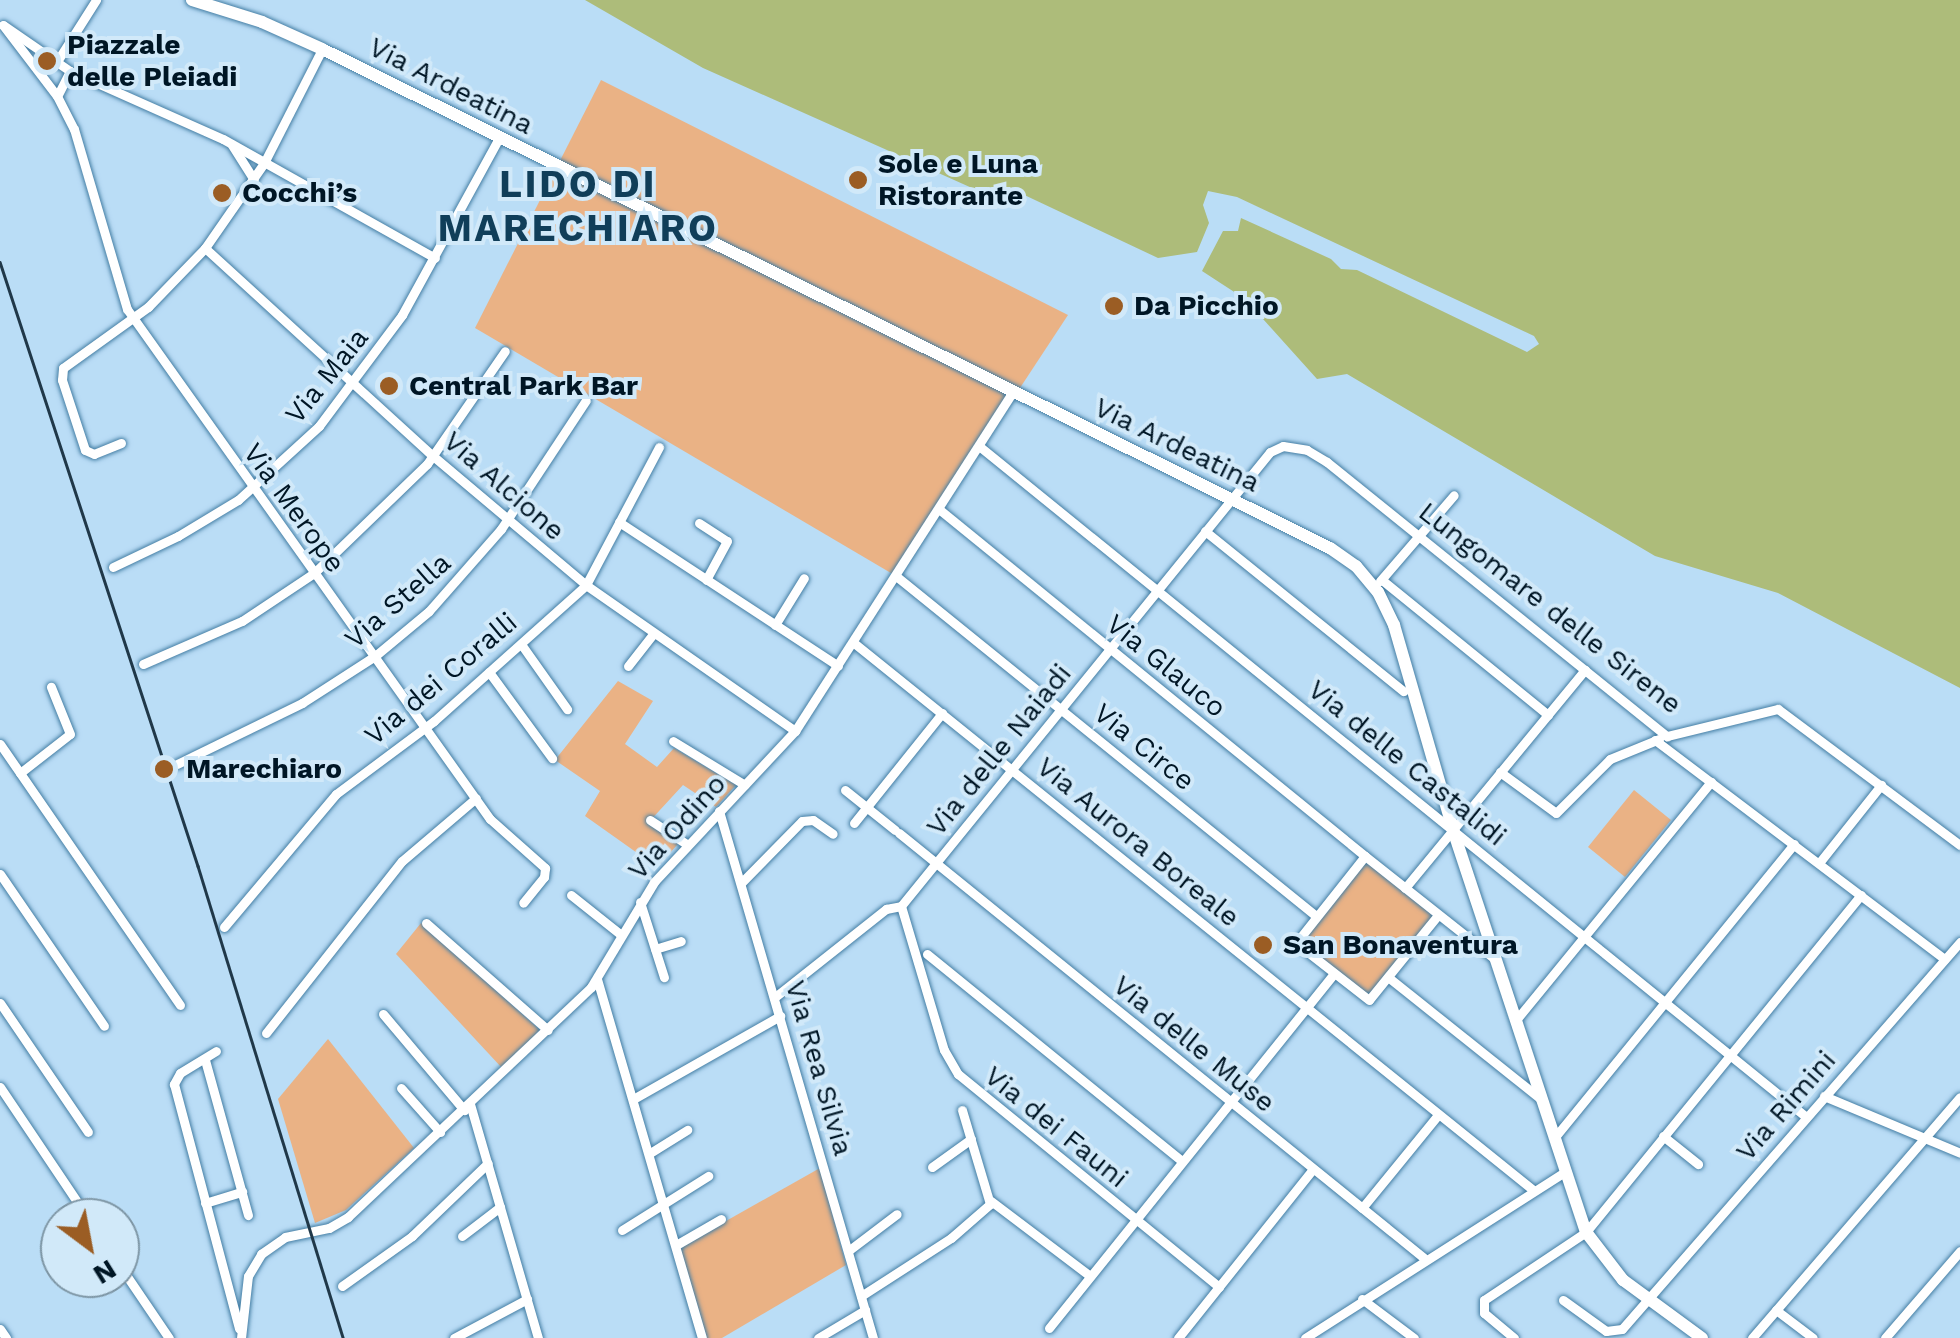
<!DOCTYPE html>
<meta charset="utf-8">
<style>
body{margin:0}
#map{position:relative;width:1960px;height:1338px;overflow:hidden;background:#baddf6;font-family:"Work Sans",sans-serif}
div>[style]{position:absolute}
[style*='--x']{left:calc(var(--x)*1px);top:calc(var(--y)*1px);width:calc(var(--w)*1px);rotate:calc(var(--a)*1deg)}
.green>*{inset:0;background:#eab285}
.water>*{inset:0;background:#adbc7a}
.roads{filter:drop-shadow(0 0 2px #447ea4) drop-shadow(0 0 2px #447ea4)}
.minor>*{height:9px;margin:-4.5px;padding:0 4.5px;transform-origin:4.5px;border-radius:4.5px;background:#fff}
.secondary>*{height:12px;margin:-6px;padding:0 6px;transform-origin:6px;border-radius:6px;background:#fff}
.rail>*{height:2.5px;margin:-1.25px;padding:0 1.25px;transform-origin:1.25px;border-radius:1.25px;background:#203849}
.dots>*{width:28px;height:28px;translate:-50% -50%;box-sizing:border-box;border:5px solid #d1e9f9;border-radius:50%}
span{translate:-50% -50%;white-space:nowrap;text-align:center;line-height:1.15;-webkit-text-stroke:8px #d1e9f9;paint-order:stroke}
.poi-label{font-size:28px;color:#001625;font-weight:700}
.left{translate:0 -50%;text-align:left}
.street-label{font-size:28px;color:#001625}
.district-label{font-size:38px;color:#103e59;font-weight:700;letter-spacing:2.5px}
.north{position:absolute;left:40px;top:1198px;width:100px;height:100px;box-sizing:border-box;background:#d1e9f9;border:2px solid #7d95a4;border-radius:50%;rotate:148deg;font-size:28px;font-weight:700;line-height:40px;text-align:center;color:#001625}
.north::after{content:'';display:block;margin:auto;width:35px;height:45px;background:#9b5d24;clip-path:polygon(50% 0,100% 100%,50% 72%,0 100%)}
</style>
<div id="map">
<div class="green">
<div style="clip-path:polygon(601px 80px,1068px 315px,896px 576px,475px 328px)"></div>
<div style="clip-path:polygon(618px 681px,653px 701px,625px 744px,657px 767px,674px 748px,736px 785px,716px 807px,683px 785px,648px 823px,678px 844px,657px 867px,585px 816px,600px 791px,555px 760px)"></div>
<div style="clip-path:polygon(1634px 790px,1671px 820px,1625px 877px,1588px 847px)"></div>
<div style="clip-path:polygon(1365px 856px,1438px 915px,1369px 1000px,1296px 943px)"></div>
<div style="clip-path:polygon(421px 923px,540px 1030px,502px 1068px,396px 954px)"></div>
<div style="clip-path:polygon(328px 1039px,414px 1148px,346px 1210px,315px 1223px,278px 1099px)"></div>
<div style="clip-path:polygon(820px 1168px,846px 1265px,722px 1338px,707px 1338px,680px 1247px)"></div>
</div>
<div class="water">
<div style="clip-path:polygon(585px 0,1960px 0,1960px 688px,1778px 593px,1655px 556px,1347px 374px,1317px 379px,1245px 299px,1202px 271px,1223px 231px,1238px 231px,1241px 218px,1331px 259px,1341px 269px,1357px 270px,1527px 352px,1539px 344px,1534px 336px,1237px 197px,1208px 191px,1203px 205px,1209px 223px,1197px 252px,1158px 258px,1018px 192px,972px 188px,703px 68px)"></div>
</div>
<div class="roads">
<div class="minor">
<div style="--x:56;--y:63;--w:75;--a:-57.6"></div>
<div style="--x:70;--y:71;--w:28;--a:117"></div>
<div style="--x:57;--y:96;--w:89;--a:-127.3"></div>
<div style="--x:3;--y:25;--w:81;--a:34.5"></div>
<div style="--x:70;--y:71;--w:167;--a:24"></div>
<div style="--x:223;--y:139;--w:243;--a:29.3"></div>
<div style="--x:57;--y:96;--w:37;--a:63"></div>
<div style="--x:74;--y:129;--w:188;--a:73.6"></div>
<div style="--x:127;--y:309;--w:626;--a:54.56"></div>
<div style="--x:490;--y:819;--w:74;--a:41.7"></div>
<div style="--x:545;--y:868;--w:9;--a:96"></div>
<div style="--x:544;--y:877;--w:33;--a:129"></div>
<div style="--x:232;--y:145;--w:41;--a:57.8"></div>
<div style="--x:205;--y:248;--w:309;--a:42.4"></div>
<div style="--x:433;--y:456;--w:200;--a:40.1"></div>
<div style="--x:586;--y:585;--w:255;--a:34.9"></div>
<div style="--x:121;--y:443;--w:29;--a:158"></div>
<div style="--x:94;--y:454;--w:10;--a:-156"></div>
<div style="--x:85;--y:450;--w:74;--a:-108.2"></div>
<div style="--x:62;--y:380;--w:12;--a:-85"></div>
<div style="--x:63;--y:368;--w:105;--a:-35.7"></div>
<div style="--x:148;--y:307;--w:82;--a:-46"></div>
<div style="--x:205;--y:248;--w:103;--a:-55.2"></div>
<div style="--x:264;--y:163;--w:128;--a:-63"></div>
<div style="--x:979;--y:446;--w:1064;--a:39.05"></div>
<div style="--x:940;--y:510;--w:548;--a:39.15"></div>
<div style="--x:619;--y:522;--w:262;--a:33.3"></div>
<div style="--x:699;--y:523;--w:33;--a:33"></div>
<div style="--x:727;--y:541;--w:44;--a:118.3"></div>
<div style="--x:1205;--y:531;--w:255;--a:38.9"></div>
<div style="--x:113;--y:567;--w:72;--a:-25.5"></div>
<div style="--x:178;--y:536;--w:70;--a:-31"></div>
<div style="--x:238;--y:500;--w:110;--a:-42.4"></div>
<div style="--x:319;--y:426;--w:139;--a:-53.2"></div>
<div style="--x:402;--y:315;--w:202;--a:-61.3"></div>
<div style="--x:896;--y:576;--w:540;--a:38.99"></div>
<div style="--x:1382;--y:580;--w:214;--a:39.1"></div>
<div style="--x:1380;--y:581;--w:113;--a:-49.3"></div>
<div style="--x:775;--y:625;--w:55;--a:-58.3"></div>
<div style="--x:854;--y:643;--w:872;--a:38.85"></div>
<div style="--x:521;--y:644;--w:80;--a:54.7"></div>
<div style="--x:143;--y:664;--w:108;--a:-23.5"></div>
<div style="--x:242;--y:621;--w:87;--a:-33.7"></div>
<div style="--x:314;--y:573;--w:157;--a:-44"></div>
<div style="--x:427;--y:464;--w:137;--a:-55.4"></div>
<div style="--x:628;--y:666;--w:41;--a:-52"></div>
<div style="--x:489;--y:672;--w:107;--a:53.8"></div>
<div style="--x:1655;--y:740;--w:363;--a:37.1"></div>
<div style="--x:673;--y:741;--w:84;--a:31.4"></div>
<div style="--x:0;--y:744;--w:317;--a:55.4"></div>
<div style="--x:177;--y:764;--w:139;--a:-26"></div>
<div style="--x:302;--y:703;--w:87;--a:-32.8"></div>
<div style="--x:375;--y:656;--w:70;--a:-39.8"></div>
<div style="--x:429;--y:611;--w:109;--a:-48.7"></div>
<div style="--x:501;--y:529;--w:154;--a:-56.6"></div>
<div style="--x:1500;--y:772;--w:69;--a:36.2"></div>
<div style="--x:1556;--y:813;--w:76;--a:-45"></div>
<div style="--x:1610;--y:759;--w:53;--a:-22.2"></div>
<div style="--x:20;--y:773;--w:63;--a:-38"></div>
<div style="--x:70;--y:734;--w:51;--a:-112"></div>
<div style="--x:845;--y:790;--w:64;--a:38.7"></div>
<div style="--x:719;--y:811;--w:549;--a:73.71"></div>
<div style="--x:650;--y:820;--w:45;--a:33.3"></div>
<div style="--x:854;--y:823;--w:141;--a:-51.3"></div>
<div style="--x:899;--y:833;--w:675;--a:38.99"></div>
<div style="--x:1819;--y:863;--w:100;--a:-51.5"></div>
<div style="--x:0;--y:874;--w:184;--a:55.6"></div>
<div style="--x:741;--y:883;--w:87;--a:-45.5"></div>
<div style="--x:802;--y:821;--w:11;--a:-5"></div>
<div style="--x:813;--y:820;--w:24;--a:35"></div>
<div style="--x:1405;--y:888;--w:283;--a:-50.5"></div>
<div style="--x:571;--y:895;--w:63;--a:38.5"></div>
<div style="--x:640;--y:902;--w:79;--a:72.3"></div>
<div style="--x:901;--y:906;--w:150;--a:73.4"></div>
<div style="--x:944;--y:1050;--w:28;--a:60"></div>
<div style="--x:958;--y:1074;--w:337;--a:39.2"></div>
<div style="--x:1438;--y:915;--w:109;--a:129.1"></div>
<div style="--x:1369;--y:1000;--w:93;--a:-142"></div>
<div style="--x:1296;--y:943;--w:111;--a:-51.6"></div>
<div style="--x:1365;--y:856;--w:166;--a:38.4"></div>
<div style="--x:426;--y:923;--w:162;--a:41.3"></div>
<div style="--x:224;--y:927;--w:174;--a:-49.9"></div>
<div style="--x:336;--y:794;--w:122;--a:-36.7"></div>
<div style="--x:434;--y:721;--w:204;--a:-41.8"></div>
<div style="--x:586;--y:585;--w:156;--a:-62.1"></div>
<div style="--x:655;--y:949;--w:27;--a:-17"></div>
<div style="--x:927;--y:954;--w:328;--a:39.1"></div>
<div style="--x:1388;--y:977;--w:197;--a:38.6"></div>
<div style="--x:597;--y:979;--w:374;--a:73.7"></div>
<div style="--x:775;--y:997;--w:142;--a:-38.4"></div>
<div style="--x:886;--y:909;--w:15;--a:-11"></div>
<div style="--x:901;--y:906;--w:585;--a:-50.9"></div>
<div style="--x:1270;--y:452;--w:14;--a:-25"></div>
<div style="--x:1283;--y:446;--w:24;--a:9"></div>
<div style="--x:1307;--y:450;--w:23;--a:31"></div>
<div style="--x:1327;--y:462;--w:437;--a:38.9"></div>
<div style="--x:1667;--y:736;--w:114;--a:-13.7"></div>
<div style="--x:1778;--y:709;--w:227;--a:36.8"></div>
<div style="--x:0;--y:1003;--w:156;--a:55.7"></div>
<div style="--x:383;--y:1014;--w:126;--a:49.8"></div>
<div style="--x:1516;--y:1020;--w:308;--a:-50.7"></div>
<div style="--x:266;--y:1033;--w:219;--a:-51.7"></div>
<div style="--x:402;--y:861;--w:97;--a:-40.4"></div>
<div style="--x:216;--y:1051;--w:42;--a:148.6"></div>
<div style="--x:180;--y:1073;--w:13;--a:119"></div>
<div style="--x:174;--y:1084;--w:253;--a:75.1"></div>
<div style="--x:205;--y:1060;--w:161;--a:74.5"></div>
<div style="--x:0;--y:1087;--w:158;--a:56.1"></div>
<div style="--x:401;--y:1088;--w:59;--a:48.4"></div>
<div style="--x:1824;--y:1096;--w:147;--a:22.7"></div>
<div style="--x:635;--y:1098;--w:167;--a:-29.5"></div>
<div style="--x:470;--y:1104;--w:244;--a:73.8"></div>
<div style="--x:1663;--y:1136;--w:45;--a:38.7"></div>
<div style="--x:1555;--y:1137;--w:378;--a:-50.8"></div>
<div style="--x:650;--y:1153;--w:44;--a:-31.9"></div>
<div style="--x:932;--y:1167;--w:48;--a:-35.7"></div>
<div style="--x:991;--y:1201;--w:124;--a:37.1"></div>
<div style="--x:205;--y:1203;--w:39;--a:-17"></div>
<div style="--x:1362;--y:1208;--w:119;--a:-50.8"></div>
<div style="--x:622;--y:1230;--w:102;--a:-32.1"></div>
<div style="--x:462;--y:1236;--w:48;--a:-37.3"></div>
<div style="--x:676;--y:1245;--w:52;--a:-30"></div>
<div style="--x:848;--y:1251;--w:61;--a:-37.1"></div>
<div style="--x:120;--y:1266;--w:87;--a:55.8"></div>
<div style="--x:342;--y:1286;--w:86;--a:-35.5"></div>
<div style="--x:412;--y:1236;--w:105;--a:-43.8"></div>
<div style="--x:861;--y:1296;--w:107;--a:-32.8"></div>
<div style="--x:951;--y:1238;--w:52;--a:-41.1"></div>
<div style="--x:990;--y:1204;--w:98;--a:-106.6"></div>
<div style="--x:1362;--y:1299;--w:65;--a:36.9"></div>
<div style="--x:1563;--y:1300;--w:53;--a:35.8"></div>
<div style="--x:1606;--y:1331;--w:16;--a:-7"></div>
<div style="--x:1622;--y:1329;--w:514;--a:-48.87"></div>
<div style="--x:1776;--y:1310;--w:46;--a:37.1"></div>
<div style="--x:1049;--y:1328;--w:455;--a:-51.2"></div>
<div style="--x:0;--y:1329;--w:11;--a:56"></div>
<div style="--x:241;--y:1338;--w:62;--a:-83.6"></div>
<div style="--x:248;--y:1276;--w:26;--a:-59"></div>
<div style="--x:261;--y:1254;--w:29;--a:-35"></div>
<div style="--x:285;--y:1237;--w:45;--a:-11.6"></div>
<div style="--x:329;--y:1228;--w:22;--a:-30"></div>
<div style="--x:348;--y:1217;--w:335;--a:-43.4"></div>
<div style="--x:591;--y:987;--w:122;--a:-59"></div>
<div style="--x:654;--y:882;--w:207;--a:-47"></div>
<div style="--x:795;--y:731;--w:404;--a:-57.3"></div>
<div style="--x:454;--y:1338;--w:83;--a:-28.1"></div>
<div style="--x:818;--y:1338;--w:55;--a:-30.8"></div>
<div style="--x:1178;--y:1338;--w:216;--a:-51.4"></div>
<div style="--x:1305;--y:1338;--w:310;--a:-32.6"></div>
<div style="--x:1514;--y:1338;--w:39;--a:-140"></div>
<div style="--x:1484;--y:1313;--w:13;--a:-90"></div>
<div style="--x:1484;--y:1300;--w:123;--a:-33.7"></div>
<div style="--x:1586;--y:1232;--w:435;--a:-50.8"></div>
<div style="--x:1752;--y:1338;--w:318;--a:-49.2"></div>
<div style="--x:1885;--y:1338;--w:115;--a:-49.2"></div>
</div>
<div class="secondary">
<div style="--x:192;--y:0;--w:73;--a:17.4"></div>
<div style="--x:262;--y:22;--w:66;--a:24.2"></div>
<div style="--x:322;--y:49;--w:1125;--a:26.34"></div>
<div style="--x:1330;--y:548;--w:32;--a:35"></div>
<div style="--x:1356;--y:566;--w:34;--a:50"></div>
<div style="--x:1378;--y:592;--w:37;--a:64"></div>
<div style="--x:1394;--y:625;--w:213;--a:73.9"></div>
<div style="--x:1453;--y:830;--w:423;--a:71.7"></div>
<div style="--x:1586;--y:1232;--w:61;--a:52.4"></div>
<div style="--x:1623;--y:1280;--w:98;--a:36.3"></div>
</div>
</div>
<div class="rail">
<div style="--x:0;--y:262;--w:636;--a:71.85"></div>
<div style="--x:198;--y:866;--w:494;--a:72.9"></div>
</div>
<div class="dots">
<div style="left:47px;top:61px;background:#9b5d24"></div>
<div style="left:858px;top:180px;background:#9b5d24"></div>
<div style="left:222px;top:193px;background:#9b5d24"></div>
<div style="left:1114px;top:306px;background:#9b5d24"></div>
<div style="left:389px;top:386px;background:#9b5d24"></div>
<div style="left:164px;top:769px;background:#9b5d24"></div>
<div style="left:1263px;top:945px;background:#9b5d24"></div>
</div>
<div class="poi-label">
<span class="left" style="left:67px;top:61px">Piazzale<br>delle Pleiadi</span>
<span class="left" style="left:878px;top:180px">Sole e Luna<br>Ristorante</span>
<span class="left" style="left:242px;top:193px">Cocchi’s</span>
<span class="left" style="left:1134px;top:306px">Da Picchio</span>
<span class="left" style="left:409px;top:386px">Central Park Bar</span>
<span class="left" style="left:186px;top:769px">Marechiaro</span>
<span class="left" style="left:1283px;top:945px">San Bonaventura</span>
</div>
<div class="street-label">
<span style="left:451px;top:86px;rotate:27deg">Via Ardeatina</span>
<span style="left:327px;top:376px;rotate:-51deg">Via Maia</span>
<span style="left:1177px;top:445px;rotate:26deg">Via Ardeatina</span>
<span style="left:504px;top:486px;rotate:41deg">Via Alcione</span>
<span style="left:294px;top:508px;rotate:54deg">Via Merope</span>
<span style="left:398px;top:601px;rotate:-41deg">Via Stella</span>
<span style="left:1550px;top:608px;rotate:38deg">Lungomare delle Sirene</span>
<span style="left:1166px;top:666px;rotate:39deg">Via Glauco</span>
<span style="left:441px;top:679px;rotate:-40deg">Via dei Coralli</span>
<span style="left:1144px;top:747px;rotate:39deg">Via Circe</span>
<span style="left:999px;top:750px;rotate:-51deg">Via delle Naiadi</span>
<span style="left:1407px;top:763px;rotate:39deg">Via delle Castalidi</span>
<span style="left:677px;top:827px;rotate:-48deg">Via Odino</span>
<span style="left:1138px;top:842px;rotate:39deg">Via Aurora Boreale</span>
<span style="left:1194px;top:1044px;rotate:39deg">Via delle Muse</span>
<span style="left:819px;top:1068px;rotate:74deg">Via Rea Silvia</span>
<span style="left:1786px;top:1106px;rotate:-49deg">Via Rimini</span>
<span style="left:1056px;top:1127px;rotate:39deg">Via dei Fauni</span>
</div>
<div class="district-label">
<span style="left:578px;top:207px">LIDO DI<br>MARECHIARO</span>
</div>
<div class="north">N</div>
</div>
